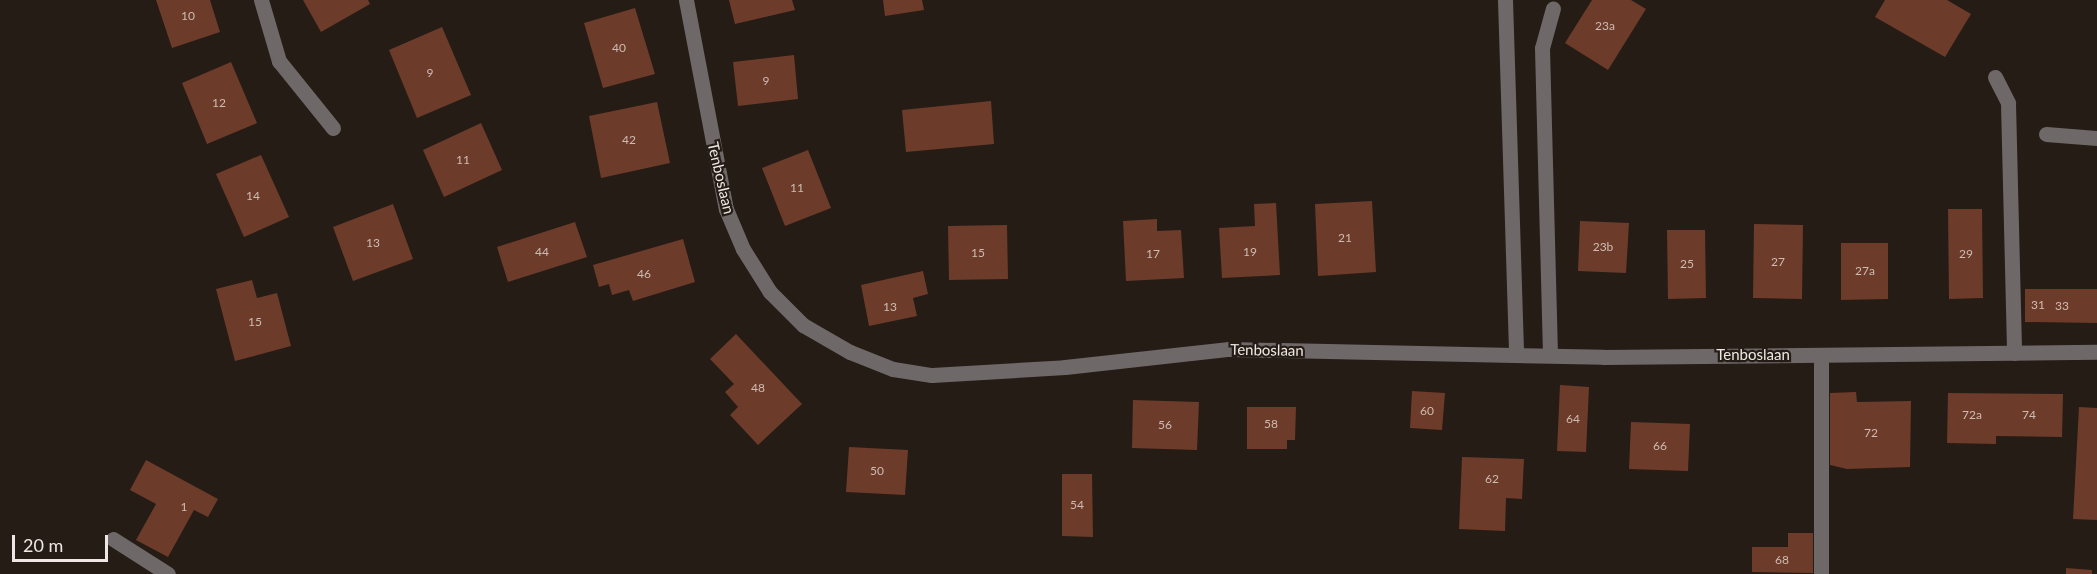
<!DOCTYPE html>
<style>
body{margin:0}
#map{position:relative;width:2097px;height:574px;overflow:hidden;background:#251c16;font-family:Lato,sans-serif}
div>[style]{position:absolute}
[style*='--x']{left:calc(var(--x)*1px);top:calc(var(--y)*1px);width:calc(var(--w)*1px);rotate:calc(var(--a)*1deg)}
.building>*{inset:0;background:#6d3b29}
.minor>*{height:15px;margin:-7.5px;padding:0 7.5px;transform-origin:7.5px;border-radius:7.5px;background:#6e6868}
span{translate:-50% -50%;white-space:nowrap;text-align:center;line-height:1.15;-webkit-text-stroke:4.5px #251c16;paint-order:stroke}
.number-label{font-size:12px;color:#cebcb4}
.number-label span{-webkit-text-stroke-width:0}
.street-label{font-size:15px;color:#eee7e3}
.scale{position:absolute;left:12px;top:535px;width:96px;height:27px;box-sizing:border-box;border:3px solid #eee7e3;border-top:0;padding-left:8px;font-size:18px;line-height:21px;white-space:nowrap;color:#eee7e3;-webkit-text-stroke:4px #251c16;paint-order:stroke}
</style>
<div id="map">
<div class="building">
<div style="clip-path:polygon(156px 0,210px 0,220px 32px,172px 48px)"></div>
<div style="clip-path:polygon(303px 0,368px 0,370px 4px,321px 32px)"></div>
<div style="clip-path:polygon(729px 0,792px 0,795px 10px,735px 24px)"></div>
<div style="clip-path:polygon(883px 0,922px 0,924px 10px,885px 16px)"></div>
<div style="clip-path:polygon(1592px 0,1631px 0,1646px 9px,1608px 70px,1565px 43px)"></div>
<div style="clip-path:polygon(1885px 0,1947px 0,1971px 14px,1945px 57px,1875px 17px)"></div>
<div style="clip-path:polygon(635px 8px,655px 74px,603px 88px,584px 23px)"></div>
<div style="clip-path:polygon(442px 27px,471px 95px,417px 118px,389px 50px)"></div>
<div style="clip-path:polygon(794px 55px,798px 99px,738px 106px,733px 62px)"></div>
<div style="clip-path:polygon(231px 62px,257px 123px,207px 144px,182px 83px)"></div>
<div style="clip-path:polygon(991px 101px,994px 144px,906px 152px,902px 110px)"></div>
<div style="clip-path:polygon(657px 102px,670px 163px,601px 178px,589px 116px)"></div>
<div style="clip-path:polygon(481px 123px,502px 170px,444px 197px,423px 150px)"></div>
<div style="clip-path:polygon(808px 150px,831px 208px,785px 226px,762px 168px)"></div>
<div style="clip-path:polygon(261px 155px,289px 217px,244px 237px,216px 174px)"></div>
<div style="clip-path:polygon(1372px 201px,1376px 272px,1318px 276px,1315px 204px)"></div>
<div style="clip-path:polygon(1276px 203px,1280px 275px,1222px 278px,1219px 228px,1255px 226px,1254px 204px)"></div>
<div style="clip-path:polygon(393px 204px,413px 259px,353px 281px,333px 227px)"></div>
<div style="clip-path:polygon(1948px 209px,1982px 209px,1983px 298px,1949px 299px)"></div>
<div style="clip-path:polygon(1157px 219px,1157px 231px,1181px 230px,1184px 278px,1126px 281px,1123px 221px)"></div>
<div style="clip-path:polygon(1580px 221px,1629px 223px,1626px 273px,1578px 271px)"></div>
<div style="clip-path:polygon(575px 222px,587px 257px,508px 282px,497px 247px)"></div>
<div style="clip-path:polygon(1754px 224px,1803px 225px,1802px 299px,1753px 298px)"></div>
<div style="clip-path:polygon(1007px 225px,1008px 279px,949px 280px,948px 226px)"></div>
<div style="clip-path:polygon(1667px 230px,1705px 230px,1706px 298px,1668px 299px)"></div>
<div style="clip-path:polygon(683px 239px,695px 282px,633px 301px,629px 290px,612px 295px,609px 284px,599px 287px,593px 265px)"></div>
<div style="clip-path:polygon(1841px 243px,1888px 243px,1888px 299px,1841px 300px)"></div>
<div style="clip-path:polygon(923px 271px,928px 294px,913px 298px,917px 316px,869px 326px,861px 285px)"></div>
<div style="clip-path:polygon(252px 280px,257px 298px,277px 293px,291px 346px,235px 361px,216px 289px)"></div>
<div style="clip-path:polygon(2025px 289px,2097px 289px,2097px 323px,2025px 322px)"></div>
<div style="clip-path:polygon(736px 334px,802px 404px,758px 445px,730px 415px,738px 407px,725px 392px,734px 384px,710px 359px)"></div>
<div style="clip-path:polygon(1560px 385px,1589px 387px,1586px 452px,1557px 451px)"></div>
<div style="clip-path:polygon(1412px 391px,1445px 393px,1442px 430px,1410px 428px)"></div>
<div style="clip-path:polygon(1856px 392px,1857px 402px,1911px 401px,1910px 467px,1847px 469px,1830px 465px,1830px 393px)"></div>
<div style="clip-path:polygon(1948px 393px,2063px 394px,2062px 437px,1996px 436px,1996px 444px,1947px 443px)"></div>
<div style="clip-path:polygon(1133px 400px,1199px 402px,1197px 450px,1132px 448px)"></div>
<div style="clip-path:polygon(1247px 407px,1296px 407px,1295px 440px,1287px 440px,1287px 449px,1247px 449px)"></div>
<div style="clip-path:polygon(2079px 407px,2097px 408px,2097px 520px,2073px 519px)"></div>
<div style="clip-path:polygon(1631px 422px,1690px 424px,1688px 471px,1629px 469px)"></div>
<div style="clip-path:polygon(849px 447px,908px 450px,905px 495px,846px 492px)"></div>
<div style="clip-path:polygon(1462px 457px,1524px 459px,1522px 499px,1506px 498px,1505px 531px,1459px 529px)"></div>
<div style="clip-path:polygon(146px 460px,218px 499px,208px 517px,194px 510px,168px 557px,136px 540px,156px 504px,130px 490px)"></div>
<div style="clip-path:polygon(1062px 474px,1092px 474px,1093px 537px,1062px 536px)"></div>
<div style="clip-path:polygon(1788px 533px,1813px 533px,1813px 573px,1752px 572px,1752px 547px,1788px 547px)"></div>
<div style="clip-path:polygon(2066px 568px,2092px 570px,2092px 574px,2066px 574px)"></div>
</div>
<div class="minor">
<div style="--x:261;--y:0;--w:64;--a:73.6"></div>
<div style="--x:279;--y:61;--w:86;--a:51.1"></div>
<div style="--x:686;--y:0;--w:213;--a:79.2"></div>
<div style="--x:726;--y:209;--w:43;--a:67"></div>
<div style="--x:743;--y:249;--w:51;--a:57.9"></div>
<div style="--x:770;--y:292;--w:47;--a:45"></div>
<div style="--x:803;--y:325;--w:54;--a:29.9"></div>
<div style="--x:850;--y:352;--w:46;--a:21.6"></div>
<div style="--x:893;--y:369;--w:39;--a:9"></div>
<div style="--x:932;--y:375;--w:133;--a:-3.4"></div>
<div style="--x:1065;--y:367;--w:165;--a:-6.3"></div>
<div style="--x:1229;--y:349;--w:374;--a:1.2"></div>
<div style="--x:1603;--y:357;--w:494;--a:-0.6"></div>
<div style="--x:1505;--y:0;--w:353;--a:88.2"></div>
<div style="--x:1995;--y:77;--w:29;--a:63"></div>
<div style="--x:2008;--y:103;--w:250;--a:88.6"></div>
<div style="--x:2046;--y:134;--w:51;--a:4.5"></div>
<div style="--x:1550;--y:354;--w:306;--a:-91.5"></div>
<div style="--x:1542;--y:48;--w:41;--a:-74.6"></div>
<div style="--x:1821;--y:355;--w:219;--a:90"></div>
<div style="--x:113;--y:539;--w:65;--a:32.5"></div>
</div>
<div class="number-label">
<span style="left:188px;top:16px">10</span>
<span style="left:1605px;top:26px">23a</span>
<span style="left:619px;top:48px">40</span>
<span style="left:430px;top:73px">9</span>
<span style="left:766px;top:81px">9</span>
<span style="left:219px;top:103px">12</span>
<span style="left:629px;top:140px">42</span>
<span style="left:463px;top:160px">11</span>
<span style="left:797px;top:188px">11</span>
<span style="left:253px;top:196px">14</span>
<span style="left:1345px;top:238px">21</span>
<span style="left:373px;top:243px">13</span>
<span style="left:1603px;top:247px">23b</span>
<span style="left:542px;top:252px">44</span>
<span style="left:1250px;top:252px">19</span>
<span style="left:978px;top:253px">15</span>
<span style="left:1153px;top:254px">17</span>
<span style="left:1966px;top:254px">29</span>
<span style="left:1778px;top:262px">27</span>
<span style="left:1687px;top:264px">25</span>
<span style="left:1865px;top:271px">27a</span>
<span style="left:644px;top:274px">46</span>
<span style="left:2038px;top:305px">31</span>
<span style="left:2062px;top:306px">33</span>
<span style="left:890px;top:307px">13</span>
<span style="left:255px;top:322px">15</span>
<span style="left:758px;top:388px">48</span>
<span style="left:1427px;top:411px">60</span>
<span style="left:1972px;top:415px">72a</span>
<span style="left:2029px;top:415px">74</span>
<span style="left:1573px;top:419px">64</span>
<span style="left:1271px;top:424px">58</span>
<span style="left:1165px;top:425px">56</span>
<span style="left:1871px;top:433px">72</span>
<span style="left:1660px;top:446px">66</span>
<span style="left:877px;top:471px">50</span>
<span style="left:1492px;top:479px">62</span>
<span style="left:1077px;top:505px">54</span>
<span style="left:184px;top:507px">1</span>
<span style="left:1782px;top:560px">68</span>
</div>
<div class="street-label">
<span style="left:721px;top:178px;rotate:77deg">Tenboslaan</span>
<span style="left:1267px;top:350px;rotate:1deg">Tenboslaan</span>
<span style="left:1753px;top:355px">Tenboslaan</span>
</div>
<div class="scale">20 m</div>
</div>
